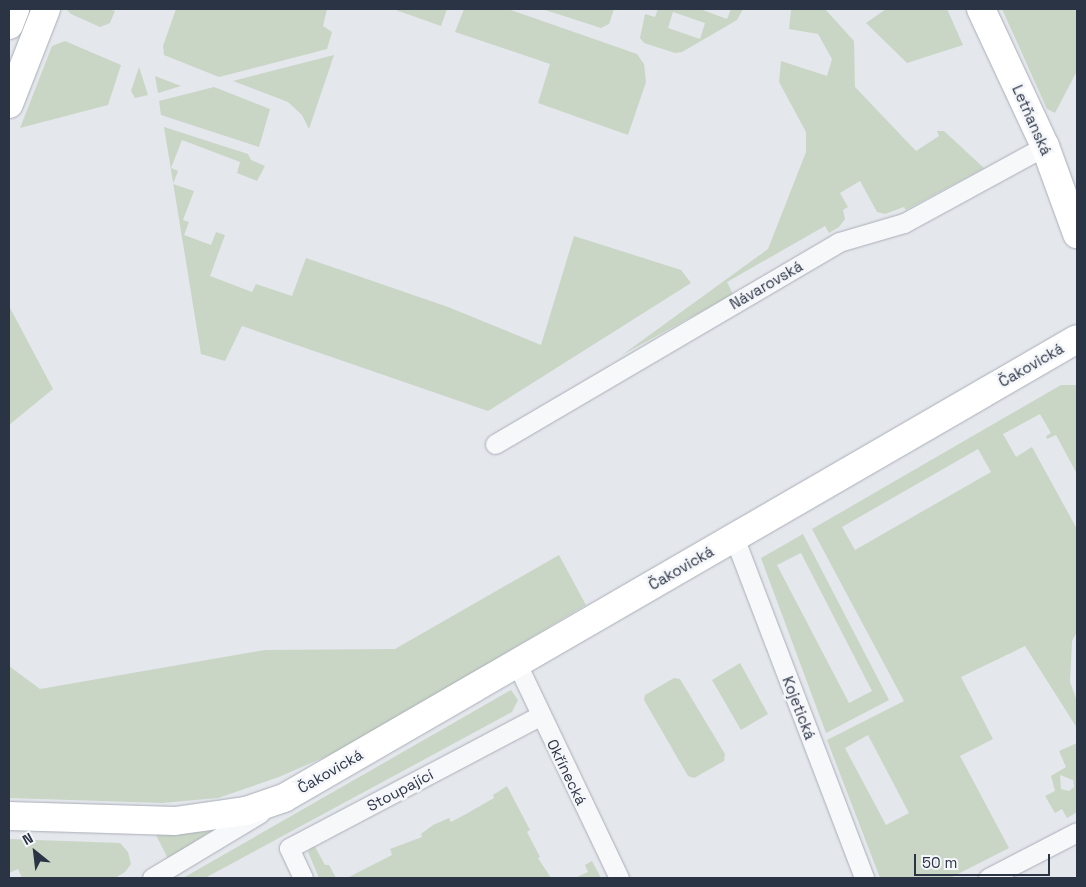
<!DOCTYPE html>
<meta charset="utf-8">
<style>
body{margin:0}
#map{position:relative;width:1086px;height:887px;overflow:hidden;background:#e4e7ec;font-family:"Space Grotesk",sans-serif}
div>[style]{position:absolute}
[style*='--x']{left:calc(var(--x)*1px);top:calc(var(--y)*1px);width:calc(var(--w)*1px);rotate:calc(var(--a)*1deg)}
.green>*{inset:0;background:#c9d6c5}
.roads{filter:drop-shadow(0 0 1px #a9aeb7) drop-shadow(0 0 1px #a9aeb7)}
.street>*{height:19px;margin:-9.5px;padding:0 9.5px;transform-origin:9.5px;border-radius:9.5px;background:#f7f8fa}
.secondary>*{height:28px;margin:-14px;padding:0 14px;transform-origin:14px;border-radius:14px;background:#fff}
span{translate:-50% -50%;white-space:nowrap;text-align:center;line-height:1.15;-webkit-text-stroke:5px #f4f6f9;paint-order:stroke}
.street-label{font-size:15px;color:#2b3445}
.frame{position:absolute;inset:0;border:10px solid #2b3445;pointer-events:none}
.north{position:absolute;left:10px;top:827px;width:50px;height:50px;-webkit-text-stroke:4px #f4f6f9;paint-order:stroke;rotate:331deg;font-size:14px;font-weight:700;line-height:20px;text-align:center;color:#2b3445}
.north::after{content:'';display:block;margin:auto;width:18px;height:22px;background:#2b3445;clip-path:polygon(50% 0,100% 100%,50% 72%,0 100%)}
.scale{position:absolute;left:914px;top:854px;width:136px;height:22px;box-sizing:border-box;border:2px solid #2b3445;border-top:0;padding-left:6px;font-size:15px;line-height:18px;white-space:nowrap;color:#2b3445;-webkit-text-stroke:4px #f4f6f9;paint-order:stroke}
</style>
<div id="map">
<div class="green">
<div style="clip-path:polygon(66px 9px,109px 9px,115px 11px,110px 23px,100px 27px,71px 14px)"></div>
<div style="clip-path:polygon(176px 9px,327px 9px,323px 26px,332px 32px,327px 49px,219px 77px,164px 55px,163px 46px)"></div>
<div style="clip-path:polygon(393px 9px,447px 9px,441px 26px)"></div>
<div style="clip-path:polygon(464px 9px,508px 9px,637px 54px,644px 64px,646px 82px,628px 135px,538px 103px,550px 64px,455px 32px)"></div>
<div style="clip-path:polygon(542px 9px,614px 9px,609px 24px,601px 28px)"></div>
<div style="clip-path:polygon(evenodd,658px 9px,700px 9px,727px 19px,731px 9px,743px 9px,737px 20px,682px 52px,675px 53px,644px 43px,640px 38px,645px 14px,655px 17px,658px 9px,673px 12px,705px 23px,700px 39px,668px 28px,673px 12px)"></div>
<div style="clip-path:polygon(796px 9px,825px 9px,854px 41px,855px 87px,916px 151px,939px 136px,937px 131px,944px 131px,984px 168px,906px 210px,904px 207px,885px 214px,877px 212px,860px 181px,840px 193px,848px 207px,843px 210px,845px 219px,839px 227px,829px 233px,825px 226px,727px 282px,733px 294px,622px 355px,768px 249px,806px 152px,806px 132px,779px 82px,781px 61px,827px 76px,832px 59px,818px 34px,789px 29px,791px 10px)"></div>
<div style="clip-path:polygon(886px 9px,947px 9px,963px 45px,907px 63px,866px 23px)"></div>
<div style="clip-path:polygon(1002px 9px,1077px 9px,1077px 71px,1055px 113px,1047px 109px)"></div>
<div style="clip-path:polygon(65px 41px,121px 65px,108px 105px,20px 128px,52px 46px)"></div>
<div style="clip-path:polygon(334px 55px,309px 129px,302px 115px,288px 102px,233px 81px)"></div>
<div style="clip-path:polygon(139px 67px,148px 95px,135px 98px,131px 91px)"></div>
<div style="clip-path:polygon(155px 76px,181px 86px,158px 93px)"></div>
<div style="clip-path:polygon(214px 87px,270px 109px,259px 147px,161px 115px,159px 101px)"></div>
<div style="clip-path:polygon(164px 127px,248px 154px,251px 160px,265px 166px,257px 181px,237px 173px,240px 162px,182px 140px,171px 168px,178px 171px,173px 184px,194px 191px,183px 220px,189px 222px,184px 235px,211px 245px,216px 232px,225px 235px,210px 276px,252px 292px,256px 284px,292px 296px,306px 258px,448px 307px,541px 345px,574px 236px,681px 270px,691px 283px,488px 411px,242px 326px,225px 361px,201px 354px)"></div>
<div style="clip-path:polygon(9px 306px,53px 389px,9px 425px)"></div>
<div style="clip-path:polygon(evenodd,1061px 385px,1077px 385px,1077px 474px,1056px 435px,1047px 439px,1046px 436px,1051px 433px,1040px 414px,1003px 434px,1016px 457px,1032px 447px,1077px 529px,1077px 632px,1072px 641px,1070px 682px,1077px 701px,1077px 728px,1025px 646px,961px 677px,993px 739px,960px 756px,1009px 848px,950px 878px,880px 878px,827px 740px,904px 701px,812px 529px,1061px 385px,978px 449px,991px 472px,855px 550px,842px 527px,978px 449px,1061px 385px,868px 735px,909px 813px,886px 825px,845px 748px,868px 735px)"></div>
<div style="clip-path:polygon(evenodd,803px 534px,889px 700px,826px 733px,761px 558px,803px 534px,801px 553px,872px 691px,849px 703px,777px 565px,801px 553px)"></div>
<div style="clip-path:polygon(559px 555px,586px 605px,350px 746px,279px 777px,218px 798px,162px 803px,9px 798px,9px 666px,40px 689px,265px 650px,395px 649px)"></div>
<div style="clip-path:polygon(740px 663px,768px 714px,741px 730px,712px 680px)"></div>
<div style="clip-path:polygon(674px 678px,680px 679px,725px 754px,724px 761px,694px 778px,688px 776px,644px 700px,645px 695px)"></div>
<div style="clip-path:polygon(511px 690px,518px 700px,512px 712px,205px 878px,183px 878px)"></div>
<div style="clip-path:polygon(evenodd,1077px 743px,1077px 812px,1067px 818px,1062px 809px,1055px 813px,1045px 796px,1055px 791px,1051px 776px,1066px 767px,1059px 751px,1077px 743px,1060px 775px,1073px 780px,1074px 787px,1069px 791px,1061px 789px,1060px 775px)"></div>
<div style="clip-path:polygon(507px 786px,530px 830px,527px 832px,540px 857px,538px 858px,551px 878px,347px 878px,392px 855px,390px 849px,422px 837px,421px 834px,433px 825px,449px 818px,451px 822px,466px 814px,494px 798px,493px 795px)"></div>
<div style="clip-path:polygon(211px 831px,168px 859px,156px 835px)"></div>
<div style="clip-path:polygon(9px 839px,120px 843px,128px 852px,131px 864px,125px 872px,115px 878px,22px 878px,18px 869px,9px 873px)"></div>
<div style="clip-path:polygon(314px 845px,325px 865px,329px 865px,336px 878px,319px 878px,308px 852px)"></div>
<div style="clip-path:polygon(592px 861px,601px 878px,575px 878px,588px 872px,585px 865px)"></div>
</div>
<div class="roads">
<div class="street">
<div style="--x:495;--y:444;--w:399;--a:-30.4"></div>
<div style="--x:839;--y:242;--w:68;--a:-16.3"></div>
<div style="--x:904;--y:223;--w:161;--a:-28.6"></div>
<div style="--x:734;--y:537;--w:365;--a:69.1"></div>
<div style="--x:517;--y:664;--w:237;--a:64.5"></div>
<div style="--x:152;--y:878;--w:126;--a:-31"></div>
<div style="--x:303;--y:878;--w:33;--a:-115"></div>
<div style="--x:289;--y:848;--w:283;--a:-27.8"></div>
<div style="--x:988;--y:878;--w:100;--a:-27.3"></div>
</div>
<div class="secondary">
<div style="--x:981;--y:9;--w:151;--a:65"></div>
<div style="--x:1045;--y:146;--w:94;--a:70"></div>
<div style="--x:9;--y:25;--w:17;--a:-69"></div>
<div style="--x:9;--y:104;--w:102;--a:-68.7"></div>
<div style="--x:9;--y:816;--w:166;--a:1.7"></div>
<div style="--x:175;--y:821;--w:72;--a:-8"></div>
<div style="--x:246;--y:811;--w:40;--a:-18.9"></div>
<div style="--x:284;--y:798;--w:916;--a:-30.06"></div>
</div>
</div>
<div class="street-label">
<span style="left:1032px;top:120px;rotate:66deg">Letňanská</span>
<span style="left:766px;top:285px;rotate:-30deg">Návarovská</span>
<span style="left:1031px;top:365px;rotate:-30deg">Čakovická</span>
<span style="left:681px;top:568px;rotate:-30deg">Čakovická</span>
<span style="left:799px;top:708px;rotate:69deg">Kojetická</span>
<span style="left:330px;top:771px;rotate:-30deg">Čakovická</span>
<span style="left:567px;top:772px;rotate:64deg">Okřínecká</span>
<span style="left:400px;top:790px;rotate:-28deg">Stoupající</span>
</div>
<div class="frame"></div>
<div class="north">N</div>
<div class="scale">50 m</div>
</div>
